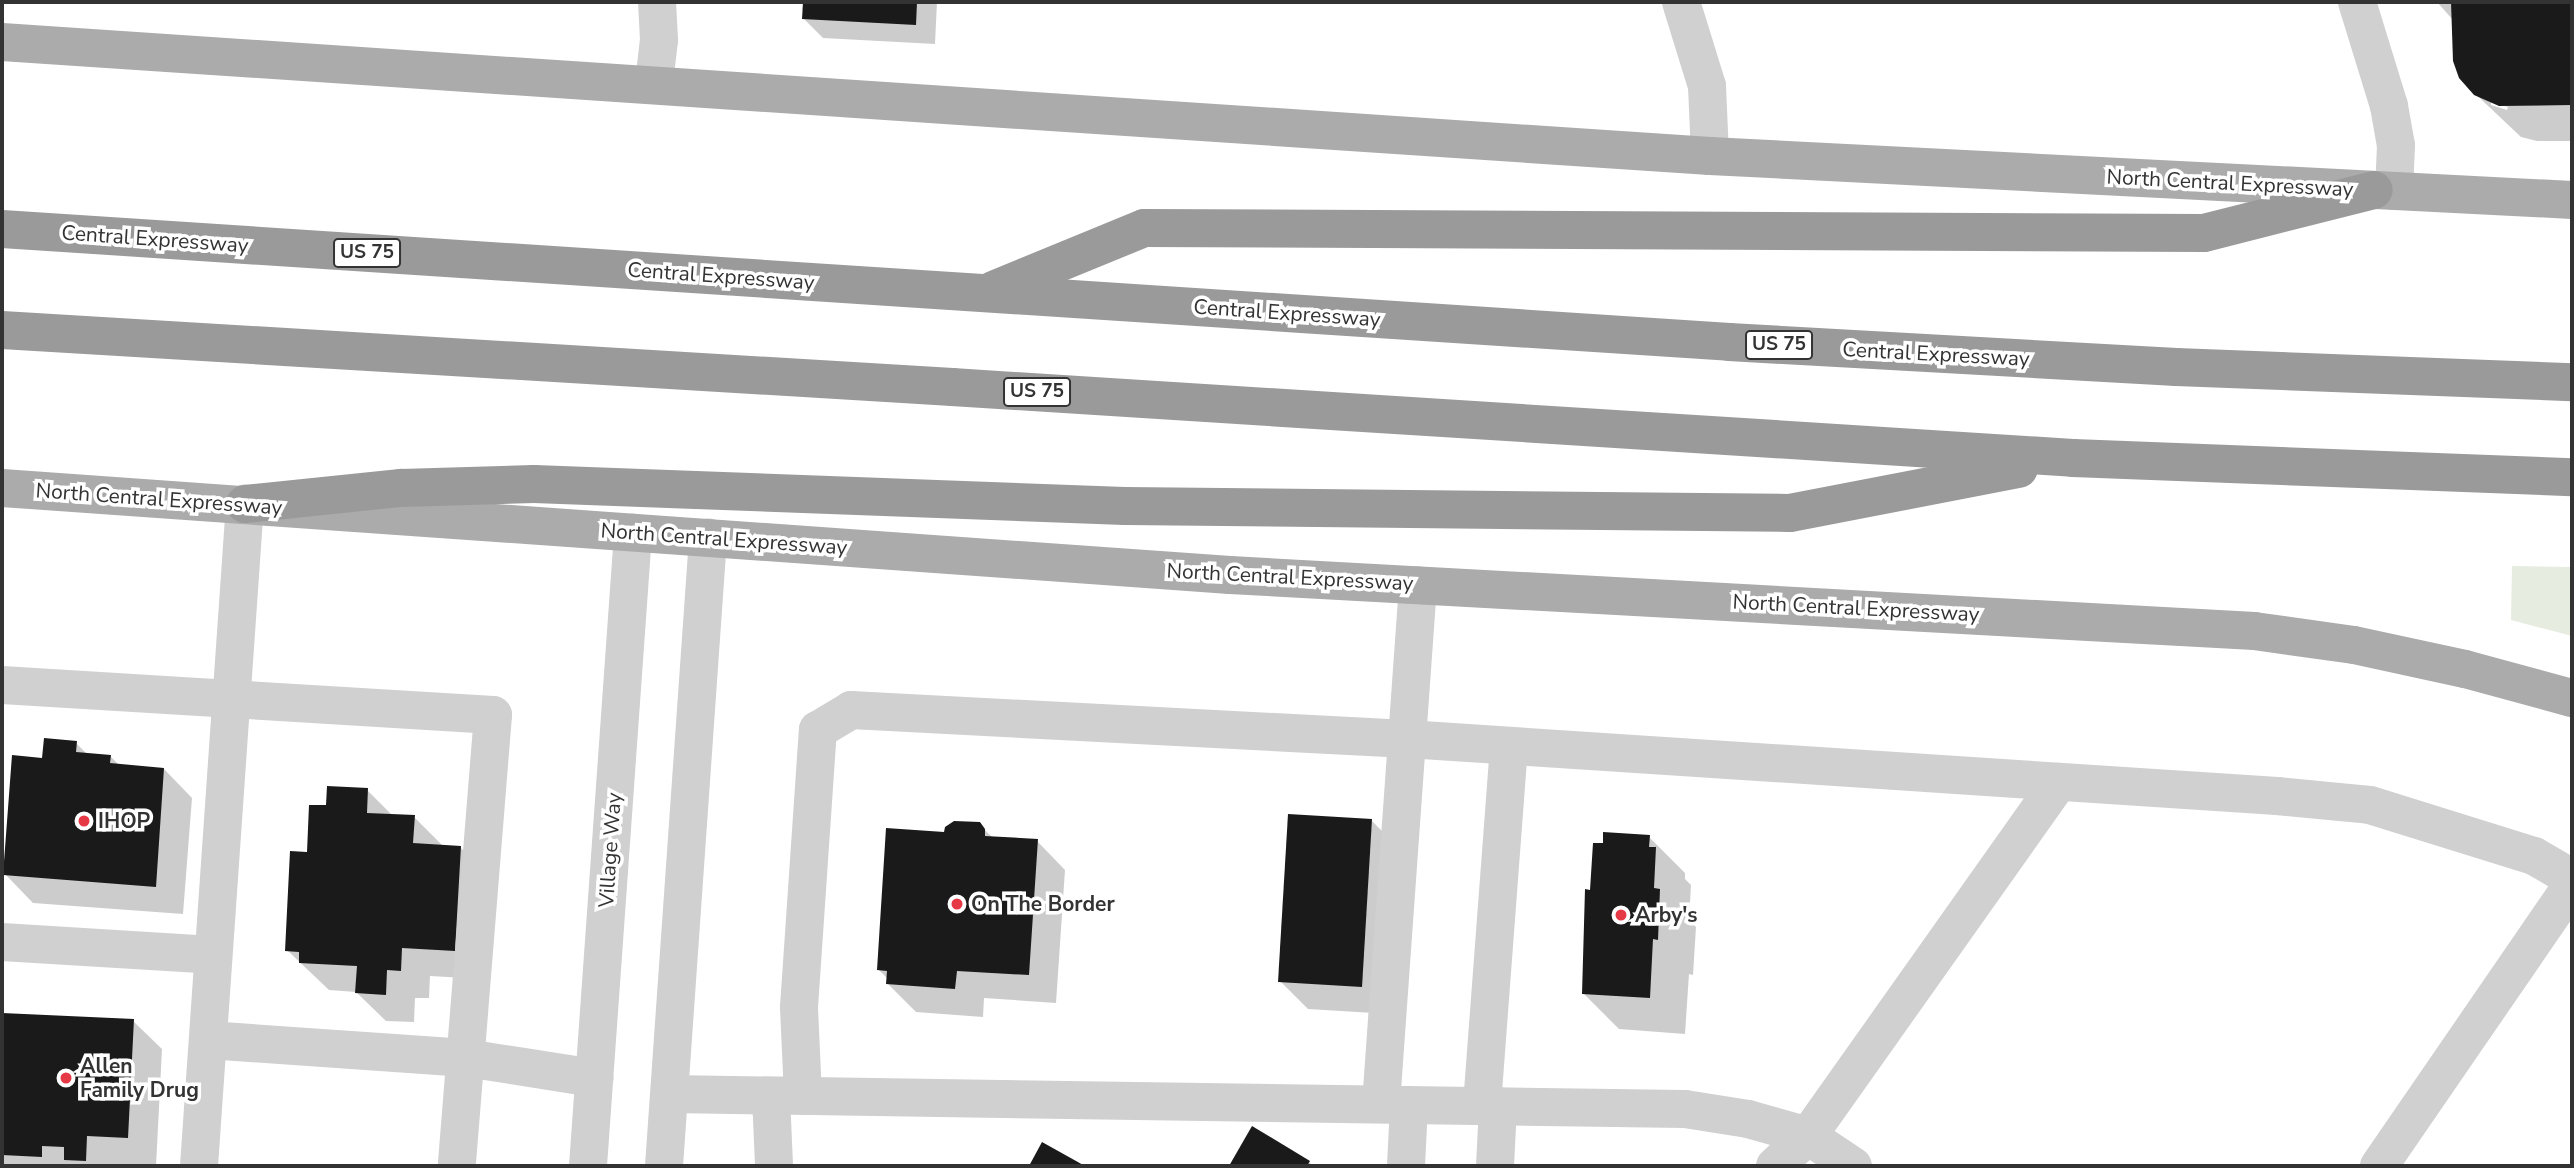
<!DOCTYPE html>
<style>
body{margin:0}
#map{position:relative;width:2574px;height:1168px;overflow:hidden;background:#fff;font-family:"Nunito Sans",sans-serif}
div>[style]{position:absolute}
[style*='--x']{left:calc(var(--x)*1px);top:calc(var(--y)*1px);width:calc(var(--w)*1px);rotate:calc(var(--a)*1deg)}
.green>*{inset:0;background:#e6ecdf}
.shadow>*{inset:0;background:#0003}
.building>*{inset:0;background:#1a1a1a}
.minor>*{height:38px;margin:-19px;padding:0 19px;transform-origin:19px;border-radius:19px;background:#d0d0d0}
.major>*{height:38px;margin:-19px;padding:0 19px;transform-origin:19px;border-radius:19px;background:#ababab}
.highway>*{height:38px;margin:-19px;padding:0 19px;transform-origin:19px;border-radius:19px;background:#9a9a9a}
.dots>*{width:19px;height:19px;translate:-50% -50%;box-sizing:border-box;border:4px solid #fff;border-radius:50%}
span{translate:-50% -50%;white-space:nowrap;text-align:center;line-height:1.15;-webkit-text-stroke:7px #fff;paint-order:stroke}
.shield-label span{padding:2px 5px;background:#fff;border:2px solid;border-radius:5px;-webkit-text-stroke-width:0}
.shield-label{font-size:19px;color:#333;font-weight:700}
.street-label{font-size:21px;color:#333}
.poi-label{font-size:21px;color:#333;font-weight:700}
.left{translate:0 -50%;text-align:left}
.frame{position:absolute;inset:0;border:4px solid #333;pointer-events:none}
</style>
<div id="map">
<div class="green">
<div style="clip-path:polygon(2512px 566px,2572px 567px,2572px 636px,2511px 620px)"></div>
</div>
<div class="shadow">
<div style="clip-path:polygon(780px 2px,937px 2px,935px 44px,823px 38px,804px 19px,805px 4px)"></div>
<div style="clip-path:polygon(evenodd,2437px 2px,2572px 2px,2572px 141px,2537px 141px,2521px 137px,2467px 86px,2453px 20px,2437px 2px,2491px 102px,2508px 107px,2507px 110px,2491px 105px,2491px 102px)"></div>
<div style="clip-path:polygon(76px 743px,88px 755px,110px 756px,120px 766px,164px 769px,192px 798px,183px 914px,33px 903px,5px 874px,44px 760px)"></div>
<div style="clip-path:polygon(367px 790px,393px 816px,414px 817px,442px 845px,460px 847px,488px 876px,483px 979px,430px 976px,429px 998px,415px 998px,414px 1022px,386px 1021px,356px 992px,329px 990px,287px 950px,309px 853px,328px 807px)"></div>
<div style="clip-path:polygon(1372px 821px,1400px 849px,1390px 1014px,1308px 1009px,1280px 981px)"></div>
<div style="clip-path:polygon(979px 824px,993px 838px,1037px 841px,1065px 870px,1056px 1003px,984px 998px,983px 1017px,916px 1012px,888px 984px,888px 979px,878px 969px,946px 834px)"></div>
<div style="clip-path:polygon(1649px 837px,1685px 873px,1685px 879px,1691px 885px,1689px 920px,1696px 927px,1693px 975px,1689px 974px,1685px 1034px,1619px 1029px,1583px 993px,1592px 892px)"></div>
<div style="clip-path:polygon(2px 1014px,133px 1021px,162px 1049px,156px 1166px,2px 1166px)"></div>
<div style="clip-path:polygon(1252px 1129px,1309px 1162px,1313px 1166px,1231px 1166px)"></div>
</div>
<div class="building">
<div style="clip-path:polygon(803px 2px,917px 2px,916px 25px,802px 19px)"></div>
<div style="clip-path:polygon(2451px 2px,2572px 2px,2572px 105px,2499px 106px,2474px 95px,2459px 78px,2453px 61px)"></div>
<div style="clip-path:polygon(44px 738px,77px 741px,76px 752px,111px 755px,110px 763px,164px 768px,156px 887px,3px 875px,12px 755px,42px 758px)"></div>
<div style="clip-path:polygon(327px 786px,368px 788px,367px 813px,415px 815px,413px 843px,461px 846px,455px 951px,402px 948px,401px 971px,387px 970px,386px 995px,355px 993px,357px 966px,299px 963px,299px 952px,285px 951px,290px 851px,307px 852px,309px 805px,326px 805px)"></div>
<div style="clip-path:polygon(1288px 814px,1372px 819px,1362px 987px,1278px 982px)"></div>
<div style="clip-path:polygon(954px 821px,980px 822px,985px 829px,985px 836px,1038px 839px,1029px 975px,957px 971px,955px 989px,886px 984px,887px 971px,877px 970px,886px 828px,944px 832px,945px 827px)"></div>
<div style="clip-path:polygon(1603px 832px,1650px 835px,1649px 847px,1656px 847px,1654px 888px,1660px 889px,1658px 940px,1653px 939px,1650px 998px,1582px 994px,1585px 889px,1590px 890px,1593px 843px,1603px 843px)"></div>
<div style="clip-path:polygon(2px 1013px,134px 1019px,128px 1138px,87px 1136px,86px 1161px,64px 1160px,64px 1147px,42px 1146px,42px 1157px,2px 1155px)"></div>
<div style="clip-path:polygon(1252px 1126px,1310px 1161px,1307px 1166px,1229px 1166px)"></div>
<div style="clip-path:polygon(1042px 1142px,1085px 1166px,1029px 1166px)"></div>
</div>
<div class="minor">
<div style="--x:1681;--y:2;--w:88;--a:72.8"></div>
<div style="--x:1707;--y:86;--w:70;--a:87.5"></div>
<div style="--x:2357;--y:2;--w:109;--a:72.9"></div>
<div style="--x:2389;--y:106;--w:40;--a:80"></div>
<div style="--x:2396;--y:145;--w:46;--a:92.5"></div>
<div style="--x:654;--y:83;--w:43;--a:-83.4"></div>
<div style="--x:659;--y:40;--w:38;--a:-93"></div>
<div style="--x:2;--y:685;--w:492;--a:3.5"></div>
<div style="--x:493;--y:715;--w:452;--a:94.6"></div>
<div style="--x:2;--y:942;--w:211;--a:3.5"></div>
<div style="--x:208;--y:1040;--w:259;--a:4"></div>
<div style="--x:466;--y:1058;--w:130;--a:8.9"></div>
<div style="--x:670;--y:1094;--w:1015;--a:0.85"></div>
<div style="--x:1685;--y:1109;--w:64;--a:9"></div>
<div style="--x:1748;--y:1119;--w:62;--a:15.8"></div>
<div style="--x:1808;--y:1136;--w:54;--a:33.7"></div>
<div style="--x:771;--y:1096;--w:70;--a:87.5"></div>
<div style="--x:803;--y:1096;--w:89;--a:-92.6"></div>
<div style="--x:799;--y:1007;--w:278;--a:-86.1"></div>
<div style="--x:818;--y:730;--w:39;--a:-31"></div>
<div style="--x:851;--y:710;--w:557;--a:2.99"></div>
<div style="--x:1407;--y:739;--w:872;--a:3.75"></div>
<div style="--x:2277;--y:796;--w:93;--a:5.5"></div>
<div style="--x:2370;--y:805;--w:172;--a:17.3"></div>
<div style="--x:2534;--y:856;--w:44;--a:30.1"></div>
<div style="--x:1381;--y:1104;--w:520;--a:-85.92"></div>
<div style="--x:1482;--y:1105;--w:360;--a:-85.7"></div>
<div style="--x:199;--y:1166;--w:664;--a:-86.03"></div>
<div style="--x:588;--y:1166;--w:635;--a:-85.93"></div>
<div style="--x:664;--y:1166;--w:630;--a:-85.99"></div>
<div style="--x:1406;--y:1166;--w:61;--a:-87.2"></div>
<div style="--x:1495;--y:1166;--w:60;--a:-87.1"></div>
<div style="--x:1775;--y:1166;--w:45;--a:-42.3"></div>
<div style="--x:1808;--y:1136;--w:434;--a:-54.7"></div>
<div style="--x:2379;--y:1166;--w:341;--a:-55.5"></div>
</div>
<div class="major">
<div style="--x:2;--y:42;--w:1712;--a:3.82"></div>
<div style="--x:1710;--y:156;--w:863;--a:2.92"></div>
<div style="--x:2;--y:488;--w:1231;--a:4.05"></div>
<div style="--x:1230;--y:575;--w:1026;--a:3.13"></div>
<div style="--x:2254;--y:631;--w:101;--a:8"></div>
<div style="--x:2354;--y:645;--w:114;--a:12.2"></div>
<div style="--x:2465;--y:669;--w:111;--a:15.2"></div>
</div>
<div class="highway">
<div style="--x:2;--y:229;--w:1731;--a:3.74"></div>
<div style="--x:1729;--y:342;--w:448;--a:3.2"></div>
<div style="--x:2176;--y:367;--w:396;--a:2.2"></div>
<div style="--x:993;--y:290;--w:163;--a:-22.3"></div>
<div style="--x:1144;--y:228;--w:1060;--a:0.27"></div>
<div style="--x:2204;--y:233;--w:175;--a:-14.2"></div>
<div style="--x:2;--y:330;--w:952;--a:3.43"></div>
<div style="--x:952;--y:387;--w:1123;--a:3.62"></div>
<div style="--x:2073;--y:458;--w:499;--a:2.2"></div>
<div style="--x:245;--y:504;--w:157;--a:-5.9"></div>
<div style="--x:401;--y:488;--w:133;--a:-1.7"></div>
<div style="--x:534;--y:484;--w:591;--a:2.13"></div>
<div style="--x:1125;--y:506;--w:665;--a:0.6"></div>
<div style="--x:1790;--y:513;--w:233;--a:-10.9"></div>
</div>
<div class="dots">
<div style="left:84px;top:821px;background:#e63946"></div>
<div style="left:957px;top:904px;background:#e63946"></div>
<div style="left:1621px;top:915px;background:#e63946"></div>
<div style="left:66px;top:1078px;background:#e63946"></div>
</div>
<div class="shield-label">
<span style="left:367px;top:253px">US 75</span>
<span style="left:1779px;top:345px">US 75</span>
<span style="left:1037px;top:392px">US 75</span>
</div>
<div class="street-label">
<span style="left:2230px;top:183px;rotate:3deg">North Central Expressway</span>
<span style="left:155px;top:239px;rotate:4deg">Central Expressway</span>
<span style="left:721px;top:276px;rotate:4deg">Central Expressway</span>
<span style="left:1287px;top:313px;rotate:4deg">Central Expressway</span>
<span style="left:1936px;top:354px;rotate:3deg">Central Expressway</span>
<span style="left:159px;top:499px;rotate:4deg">North Central Expressway</span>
<span style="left:724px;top:539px;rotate:4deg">North Central Expressway</span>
<span style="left:1290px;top:577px;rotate:3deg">North Central Expressway</span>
<span style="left:1856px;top:608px;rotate:3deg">North Central Expressway</span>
<span style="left:610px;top:850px;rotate:-86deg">Village Way</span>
</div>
<div class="poi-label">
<span class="left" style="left:98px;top:821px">IHOP</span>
<span class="left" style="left:971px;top:904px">On The Border</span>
<span class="left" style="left:1635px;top:915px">Arby's</span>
<span class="left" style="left:80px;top:1078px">Allen<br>Family Drug</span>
</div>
<div class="frame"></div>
</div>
